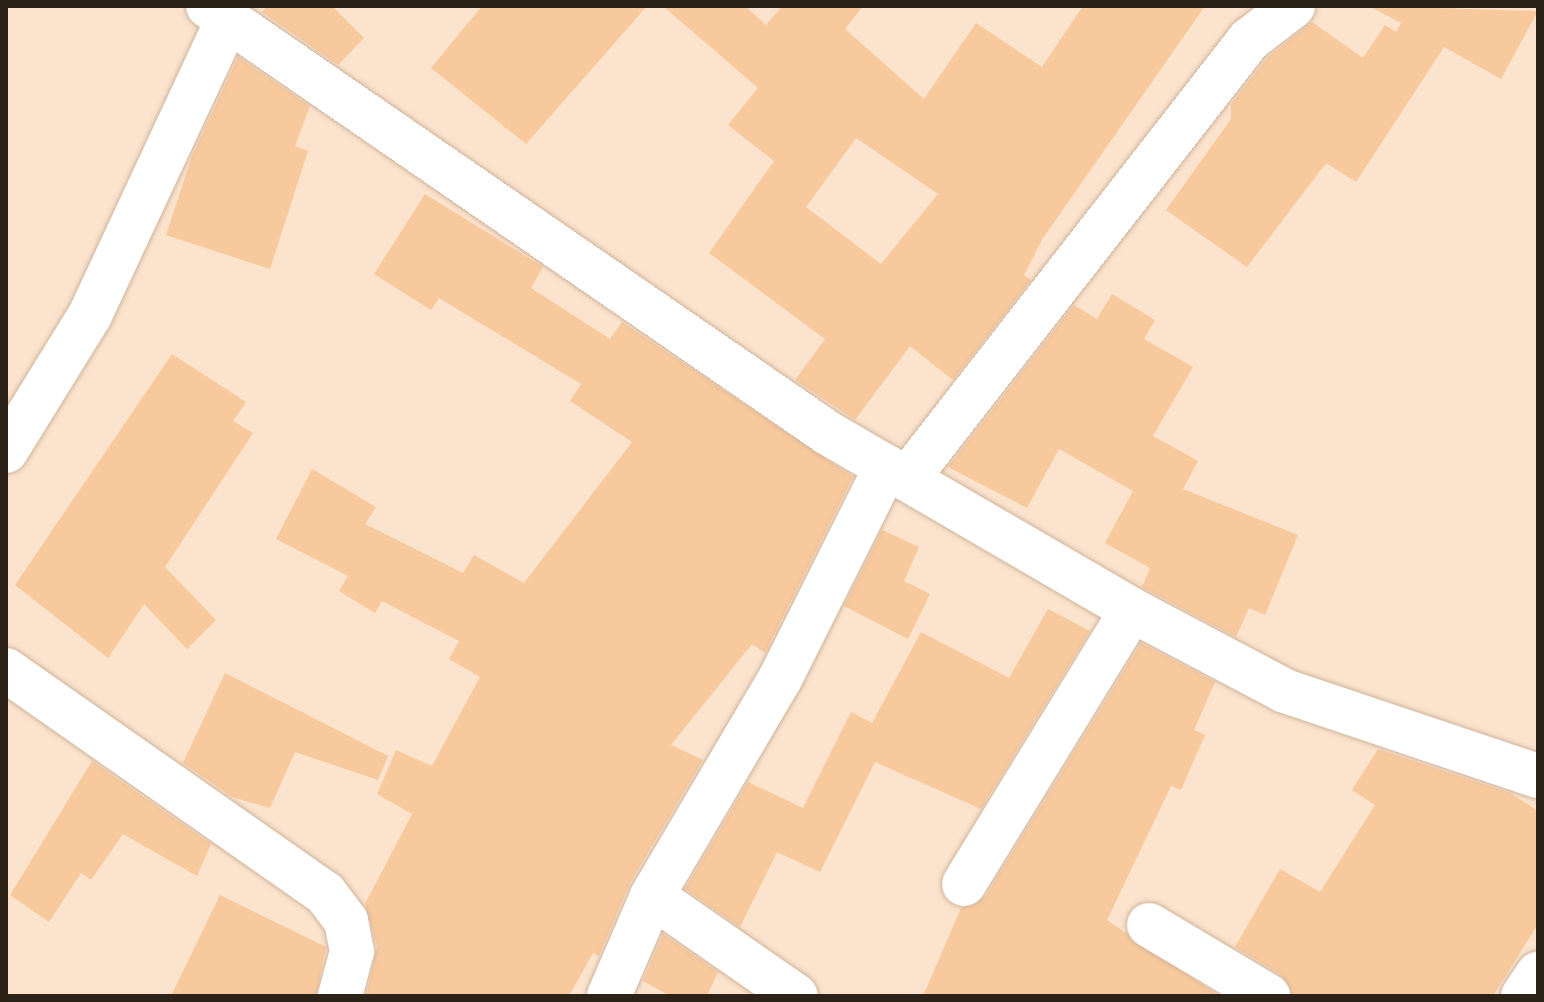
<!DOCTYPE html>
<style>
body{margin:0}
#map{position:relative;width:1544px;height:1002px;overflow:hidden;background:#fbe3ce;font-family:Lato,sans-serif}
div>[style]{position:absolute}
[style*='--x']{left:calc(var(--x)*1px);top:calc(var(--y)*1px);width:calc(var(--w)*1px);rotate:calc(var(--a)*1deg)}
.building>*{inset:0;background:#f8c99d}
.roads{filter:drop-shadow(0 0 2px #d0b49b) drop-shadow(0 0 2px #d0b49b)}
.street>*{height:44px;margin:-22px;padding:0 22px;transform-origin:22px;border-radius:22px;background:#fff}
span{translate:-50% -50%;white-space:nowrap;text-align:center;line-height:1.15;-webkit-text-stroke:6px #fff;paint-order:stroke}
.frame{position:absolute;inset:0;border:8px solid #2d2218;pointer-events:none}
</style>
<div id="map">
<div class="building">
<div style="clip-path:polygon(267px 6px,332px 6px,364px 38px,338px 65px,262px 12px)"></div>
<div style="clip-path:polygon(482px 6px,647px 6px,526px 144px,431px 68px)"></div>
<div style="clip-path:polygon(evenodd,663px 6px,745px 6px,766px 25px,782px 6px,863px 6px,845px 29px,924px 99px,976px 23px,1042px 67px,1083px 6px,1205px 6px,1043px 238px,1024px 275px,1031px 280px,953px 380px,910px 346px,855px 420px,795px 380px,825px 339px,709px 253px,774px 161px,728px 125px,758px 88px,663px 6px,856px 138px,938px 194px,881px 264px,806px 207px,856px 138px)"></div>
<div style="clip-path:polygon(1369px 6px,1538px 11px,1501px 79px,1444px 47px,1356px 182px,1326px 163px,1247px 267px,1166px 210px,1231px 119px,1231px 104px,1267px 58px,1312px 22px,1363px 58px,1385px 25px,1396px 32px,1401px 23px)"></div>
<div style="clip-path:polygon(238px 57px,310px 106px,295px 146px,308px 151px,270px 269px,166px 235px,192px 156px)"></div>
<div style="clip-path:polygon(425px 194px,543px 267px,531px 288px,610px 339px,622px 322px,853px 477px,765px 653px,752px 644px,671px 745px,703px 760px,630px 883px,599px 956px,593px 953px,569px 996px,366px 996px,377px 947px,365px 904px,412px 814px,377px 794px,396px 750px,432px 766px,480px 677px,449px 659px,459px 641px,382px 601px,375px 613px,339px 591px,348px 576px,276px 539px,312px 469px,376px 507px,365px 524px,463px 573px,474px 555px,524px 583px,632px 442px,570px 401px,581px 384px,439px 298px,431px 310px,374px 274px)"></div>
<div style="clip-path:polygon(1112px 294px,1155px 320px,1144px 339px,1193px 367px,1153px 436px,1198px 461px,1183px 489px,1298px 535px,1265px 615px,1249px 608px,1236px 637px,1142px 587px,1150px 568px,1105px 543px,1133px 491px,1059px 449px,1027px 508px,948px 467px,1074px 305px,1097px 319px)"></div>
<div style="clip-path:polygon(172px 354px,246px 402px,233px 421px,253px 433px,165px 567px,216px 620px,187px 649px,144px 604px,108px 658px,15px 585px)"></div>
<div style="clip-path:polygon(882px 530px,919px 547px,904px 581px,930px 594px,908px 639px,844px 606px)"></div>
<div style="clip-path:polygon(1048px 609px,1090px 631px,981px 809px,875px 762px,820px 872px,777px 852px,740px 927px,685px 889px,748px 782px,803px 808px,851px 712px,872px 723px,921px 632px,1009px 678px)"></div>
<div style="clip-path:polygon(1141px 643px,1215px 682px,1194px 730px,1205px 735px,1181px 790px,1171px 786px,1107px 920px,1219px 996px,923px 996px,961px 908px,985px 897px)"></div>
<div style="clip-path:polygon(225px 673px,388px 756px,378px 780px,295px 752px,270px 808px,232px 797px,183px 763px)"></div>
<div style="clip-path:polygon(1378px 749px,1510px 793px,1538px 811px,1538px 924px,1493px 996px,1293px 996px,1281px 975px,1235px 947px,1280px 869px,1320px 892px,1375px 805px,1352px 790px)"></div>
<div style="clip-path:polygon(92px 761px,211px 844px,197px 876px,123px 834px,91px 880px,81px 873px,49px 922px,10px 895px)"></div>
<div style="clip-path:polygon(220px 895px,326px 947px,316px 996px,171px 996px)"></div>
<div style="clip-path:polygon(663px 934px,718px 972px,707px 996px,670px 996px,643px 981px)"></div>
</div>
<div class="roads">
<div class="street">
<div style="--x:208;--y:6;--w:753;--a:34.56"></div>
<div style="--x:828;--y:433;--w:352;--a:30.2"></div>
<div style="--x:1132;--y:610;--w:173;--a:27.9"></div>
<div style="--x:1285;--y:691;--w:267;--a:18.6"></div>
<div style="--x:6;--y:451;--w:160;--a:-58.3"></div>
<div style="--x:90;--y:315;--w:324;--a:-65"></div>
<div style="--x:907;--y:479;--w:556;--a:-52.08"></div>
<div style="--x:1249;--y:40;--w:56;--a:-37.7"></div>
<div style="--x:6;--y:670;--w:389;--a:35"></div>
<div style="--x:325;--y:893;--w:35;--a:53"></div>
<div style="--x:346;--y:921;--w:31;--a:79"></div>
<div style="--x:352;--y:951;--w:47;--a:104.9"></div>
<div style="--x:964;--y:884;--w:321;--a:-58.5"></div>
<div style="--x:652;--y:896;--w:175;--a:34.8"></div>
<div style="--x:1149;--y:925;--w:139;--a:30.8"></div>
<div style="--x:609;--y:996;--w:109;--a:-66.7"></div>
<div style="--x:652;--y:896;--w:254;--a:-59.5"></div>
<div style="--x:781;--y:677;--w:235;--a:-63.4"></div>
<div style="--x:1523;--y:996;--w:27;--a:-56"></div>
</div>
</div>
<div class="frame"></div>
</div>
